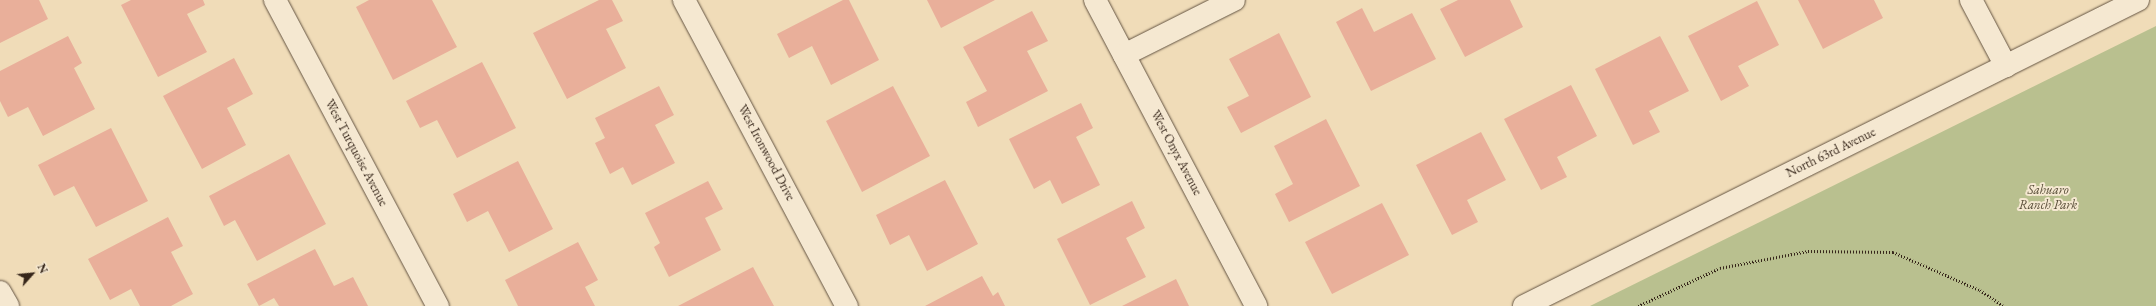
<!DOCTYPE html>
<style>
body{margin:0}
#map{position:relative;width:2156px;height:306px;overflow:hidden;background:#f0dcb8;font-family:"EB Garamond",serif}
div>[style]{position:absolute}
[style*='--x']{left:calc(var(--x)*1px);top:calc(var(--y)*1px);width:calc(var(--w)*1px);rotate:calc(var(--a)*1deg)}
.green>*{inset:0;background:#b9c08f}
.building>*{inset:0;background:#e9af9a}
.path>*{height:2.5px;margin-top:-1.25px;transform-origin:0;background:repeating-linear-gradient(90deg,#36261a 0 1px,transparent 0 3px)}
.roads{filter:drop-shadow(0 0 1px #645442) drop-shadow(0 0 1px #645442)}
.street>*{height:22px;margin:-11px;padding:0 11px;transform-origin:11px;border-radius:11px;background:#f5e8d1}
.secondary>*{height:22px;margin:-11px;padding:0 11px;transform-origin:11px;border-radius:11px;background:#f5e8d1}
span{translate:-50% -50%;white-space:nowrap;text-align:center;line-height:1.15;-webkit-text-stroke:4px #f5e8d1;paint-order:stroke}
.street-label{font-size:13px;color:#36261a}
.park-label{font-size:13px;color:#574c37;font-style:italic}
.north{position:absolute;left:12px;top:254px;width:40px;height:40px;-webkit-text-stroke:3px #f5e8d1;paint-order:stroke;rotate:63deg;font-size:11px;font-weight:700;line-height:16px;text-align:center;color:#36261a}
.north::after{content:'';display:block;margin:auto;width:14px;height:18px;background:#36261a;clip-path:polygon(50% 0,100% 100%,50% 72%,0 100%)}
</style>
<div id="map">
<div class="green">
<div style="clip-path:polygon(2156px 26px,2156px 306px,1590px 306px)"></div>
</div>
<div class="building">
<div style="clip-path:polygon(0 0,39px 0,48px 19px,0 43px)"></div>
<div style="clip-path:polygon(131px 0,203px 0,205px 5px,187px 14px,207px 52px,158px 77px,121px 5px)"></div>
<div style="clip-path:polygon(369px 0,432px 0,457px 47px,393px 80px,356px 7px)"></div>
<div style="clip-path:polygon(599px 0,612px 0,623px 21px,606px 29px,626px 68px,567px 99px,533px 33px)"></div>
<div style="clip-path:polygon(843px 0,849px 0,879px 60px,831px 85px,812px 46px,789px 58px,777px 34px)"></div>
<div style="clip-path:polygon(927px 0,995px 0,941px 28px)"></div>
<div style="clip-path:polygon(1458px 0,1510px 0,1523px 27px,1465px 57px,1440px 9px)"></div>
<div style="clip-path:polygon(1798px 0,1874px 0,1883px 18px,1823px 49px)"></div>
<div style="clip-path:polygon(1757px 1px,1779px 45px,1738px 66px,1749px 86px,1721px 101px,1688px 36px)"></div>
<div style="clip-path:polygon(1362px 8px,1374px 32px,1412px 13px,1436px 59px,1371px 91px,1336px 22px)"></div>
<div style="clip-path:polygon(1032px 11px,1048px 41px,1027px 51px,1048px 91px,978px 127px,966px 102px,987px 91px,963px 47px)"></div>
<div style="clip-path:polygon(1279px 33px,1311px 97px,1241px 133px,1227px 107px,1249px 96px,1229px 59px)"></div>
<div style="clip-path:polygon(68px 36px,82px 63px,74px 68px,95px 109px,43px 136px,28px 107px,8px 117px,0 101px,0 71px)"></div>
<div style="clip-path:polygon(1660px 36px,1689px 91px,1649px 111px,1660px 132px,1633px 145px,1595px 69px)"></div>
<div style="clip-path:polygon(234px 58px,253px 94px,227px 108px,246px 145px,202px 169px,163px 96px)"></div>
<div style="clip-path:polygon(482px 62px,516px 128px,457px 158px,437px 120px,420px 128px,406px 101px)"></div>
<div style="clip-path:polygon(1571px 85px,1597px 136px,1557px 157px,1567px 177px,1541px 190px,1504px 119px)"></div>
<div style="clip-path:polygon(659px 86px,674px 115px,655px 125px,675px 163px,632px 185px,623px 167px,610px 174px,595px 143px,605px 138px,595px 118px)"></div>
<div style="clip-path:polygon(893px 86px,930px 156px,862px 192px,826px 121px)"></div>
<div style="clip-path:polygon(1081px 103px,1093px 128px,1076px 137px,1100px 185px,1062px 204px,1050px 180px,1034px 189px,1009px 139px)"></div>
<div style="clip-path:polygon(1326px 119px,1360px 186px,1289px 222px,1275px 194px,1293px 184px,1274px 146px)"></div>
<div style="clip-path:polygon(111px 128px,148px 201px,96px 227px,74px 186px,54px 196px,38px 165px)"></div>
<div style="clip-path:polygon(1481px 132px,1506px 180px,1467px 200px,1478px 222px,1452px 235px,1416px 165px)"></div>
<div style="clip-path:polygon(289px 154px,326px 224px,257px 261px,235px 220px,224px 226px,209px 196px)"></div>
<div style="clip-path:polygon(518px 161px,553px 229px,509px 252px,488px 211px,467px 222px,453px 194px)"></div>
<div style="clip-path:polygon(945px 180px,978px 244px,927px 271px,909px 235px,890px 245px,876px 215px)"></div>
<div style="clip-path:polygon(708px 181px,723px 209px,705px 218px,721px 250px,669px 277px,654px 247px,660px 243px,645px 213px)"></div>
<div style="clip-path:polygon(1132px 201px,1145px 228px,1126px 238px,1146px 277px,1090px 305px,1057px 239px)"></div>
<div style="clip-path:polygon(1382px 203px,1409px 255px,1332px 294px,1305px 242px)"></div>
<div style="clip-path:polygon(168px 217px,183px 246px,171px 252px,193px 294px,171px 306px,140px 306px,131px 289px,110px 300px,88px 259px)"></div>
<div style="clip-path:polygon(578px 242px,598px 280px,585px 287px,595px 306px,518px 306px,505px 280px)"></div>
<div style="clip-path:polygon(315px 249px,334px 286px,353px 277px,368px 306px,279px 306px,274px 298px,259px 306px,247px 284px)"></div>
<div style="clip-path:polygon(753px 267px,774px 306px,678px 306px)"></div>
<div style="clip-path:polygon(982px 276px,993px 296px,998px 292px,1005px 306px,925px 306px)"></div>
<div style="clip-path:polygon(1176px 279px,1189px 306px,1122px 306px)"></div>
</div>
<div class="path">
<div style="--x:1638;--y:306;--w:90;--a:-24.9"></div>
<div style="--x:1720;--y:268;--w:90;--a:-10.9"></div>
<div style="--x:1808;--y:251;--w:85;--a:0.7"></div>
<div style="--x:1893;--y:252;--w:95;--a:23.6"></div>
<div style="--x:1980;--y:290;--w:29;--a:34"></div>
</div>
<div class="roads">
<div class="street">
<div style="--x:275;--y:0;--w:347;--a:62"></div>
<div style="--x:684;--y:0;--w:347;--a:62"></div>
<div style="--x:1095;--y:0;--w:346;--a:62.2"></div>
<div style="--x:1971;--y:0;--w:75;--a:62.1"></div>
<div style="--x:1124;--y:55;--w:123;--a:-26.6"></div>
</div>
<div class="secondary">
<div style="--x:0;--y:292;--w:16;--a:60"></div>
<div style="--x:1524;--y:306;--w:686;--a:-26.49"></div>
</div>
</div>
<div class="street-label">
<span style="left:356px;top:153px;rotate:62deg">West Turquoise Avenue</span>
<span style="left:766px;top:153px;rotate:62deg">West Ironwood Drive</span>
<span style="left:1176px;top:153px;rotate:62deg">West Onyx Avenue</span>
<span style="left:1831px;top:153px;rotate:-26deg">North 63rd Avenue</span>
</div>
<div class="park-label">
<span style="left:2048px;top:198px">Sahuaro<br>Ranch Park</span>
</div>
<div class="north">N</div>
</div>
